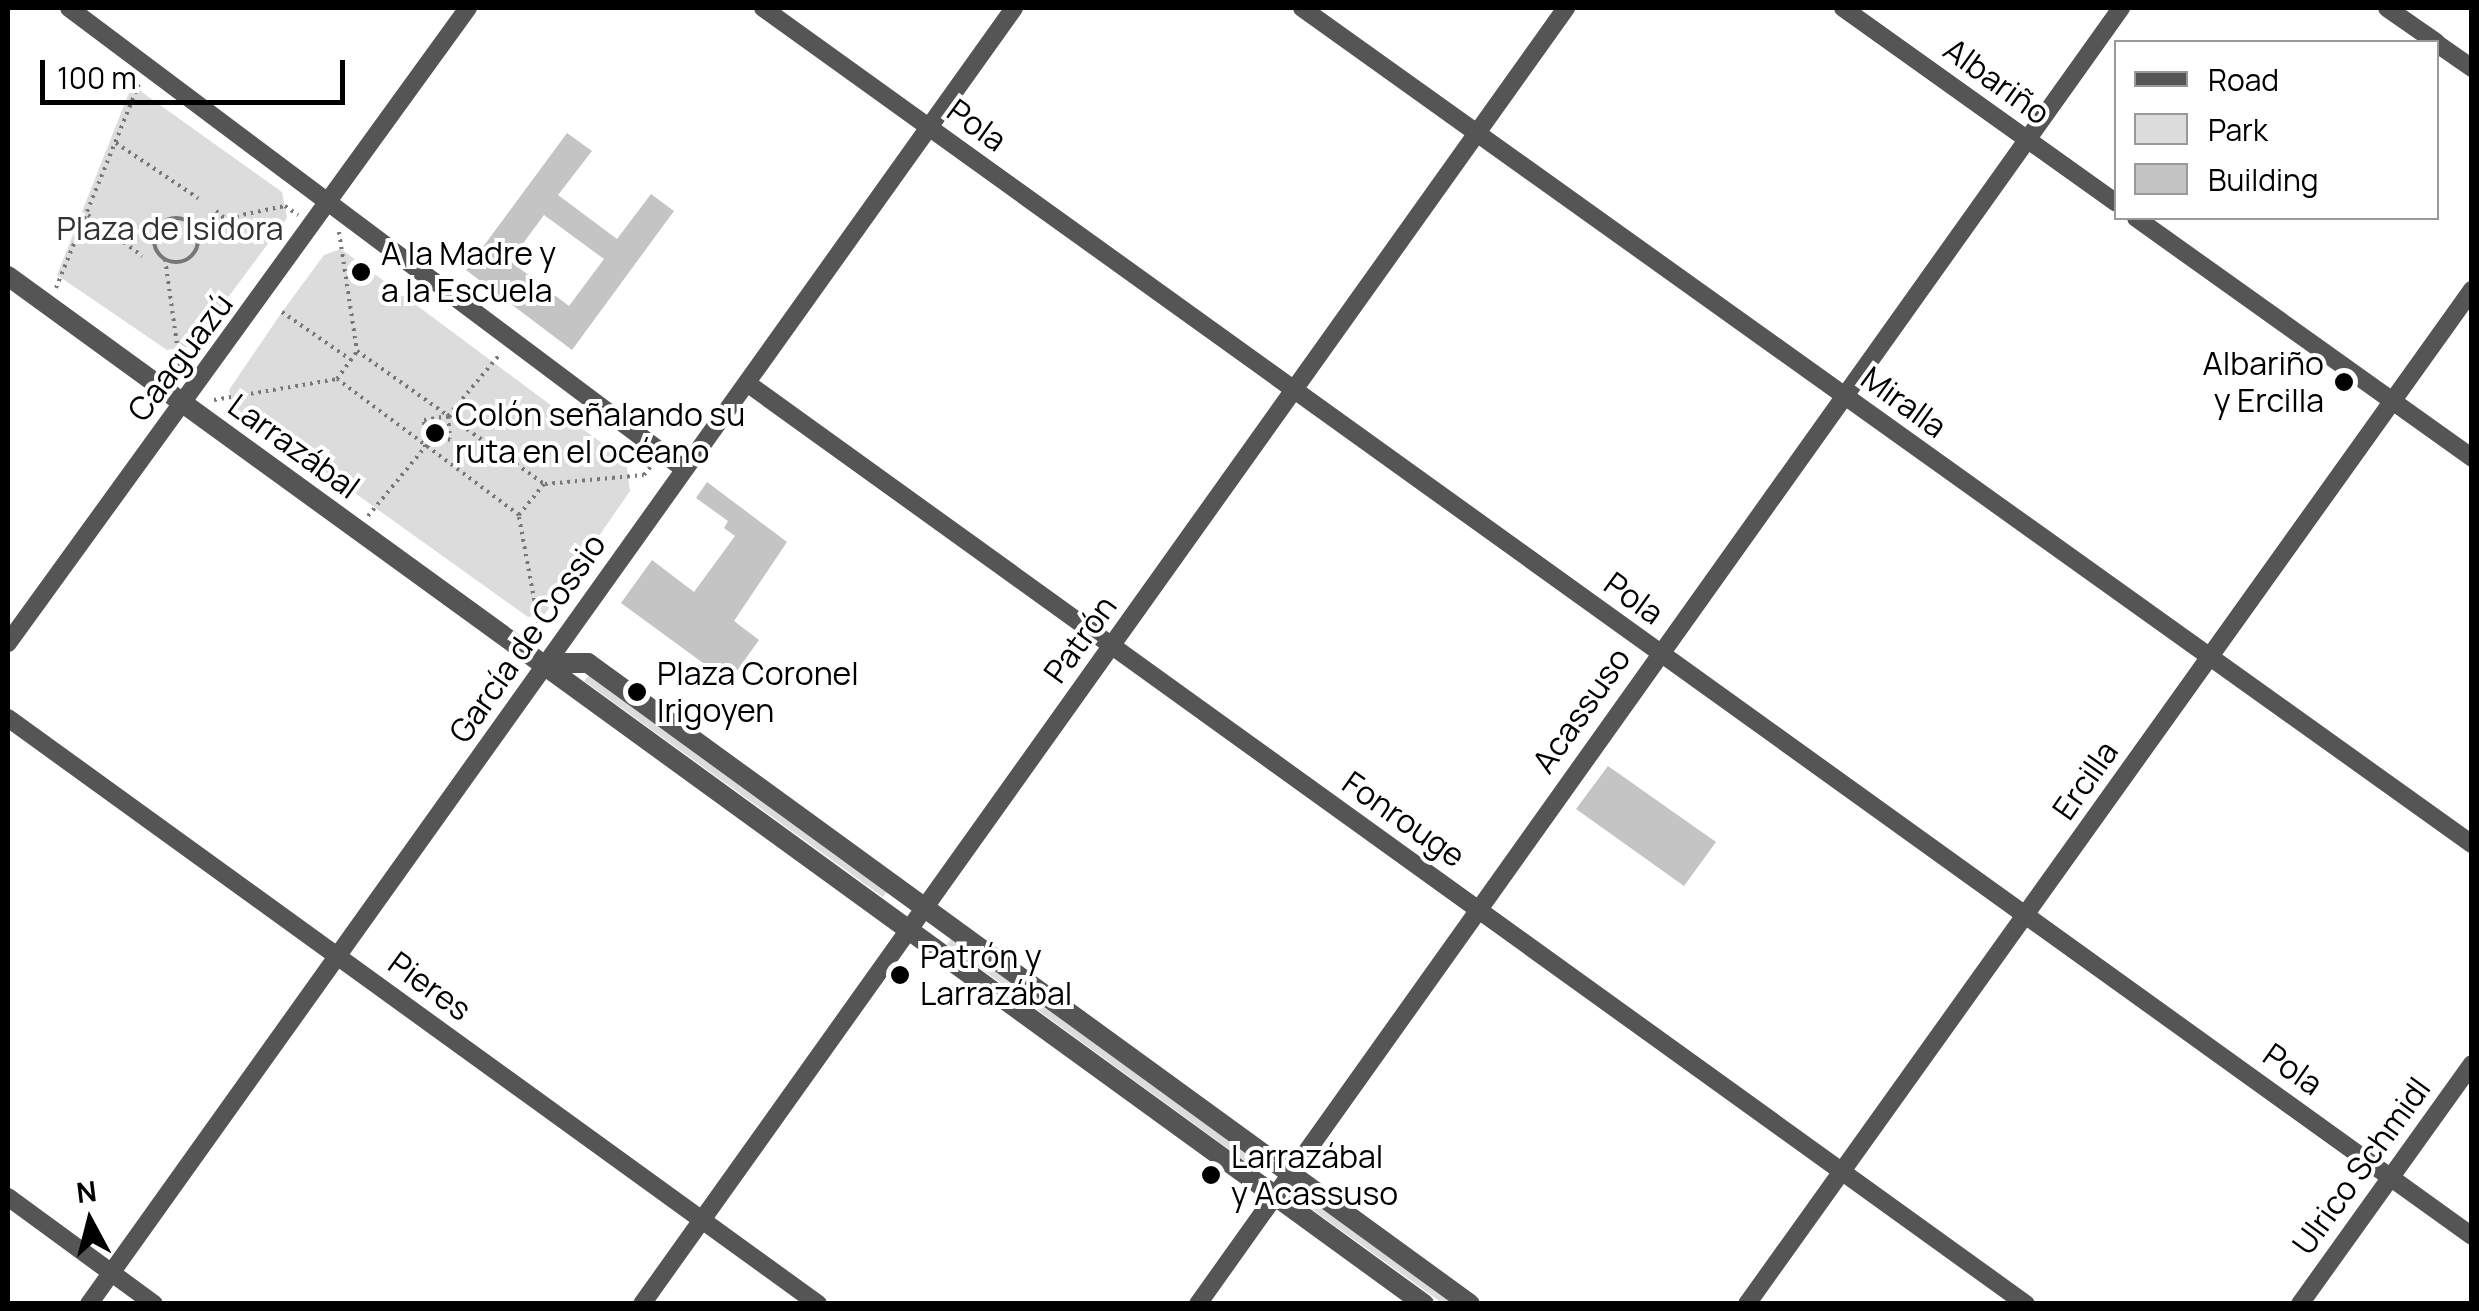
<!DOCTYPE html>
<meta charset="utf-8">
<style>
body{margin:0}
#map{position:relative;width:2479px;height:1311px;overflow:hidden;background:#fff;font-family:Manrope,sans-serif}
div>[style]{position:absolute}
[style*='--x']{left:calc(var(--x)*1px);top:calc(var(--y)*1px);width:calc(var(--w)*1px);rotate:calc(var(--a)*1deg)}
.green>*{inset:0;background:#dcdcdc}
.building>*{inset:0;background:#c4c4c4}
.path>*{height:4px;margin-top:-2px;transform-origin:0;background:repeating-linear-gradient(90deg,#777 0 2.5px,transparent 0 7.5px)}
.path>.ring{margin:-2px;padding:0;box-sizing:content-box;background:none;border:4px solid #777;border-radius:50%}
.minor>*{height:18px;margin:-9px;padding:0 9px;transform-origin:9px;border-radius:9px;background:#555}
.tertiary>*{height:20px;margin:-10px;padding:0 10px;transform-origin:10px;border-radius:10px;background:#555}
.dots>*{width:28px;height:28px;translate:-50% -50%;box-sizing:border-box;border:5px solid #fff;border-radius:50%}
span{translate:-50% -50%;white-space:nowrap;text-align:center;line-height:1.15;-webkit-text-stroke:8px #fff;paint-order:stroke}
.street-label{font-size:32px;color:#000}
.park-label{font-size:32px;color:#333}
.poi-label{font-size:32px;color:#000}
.left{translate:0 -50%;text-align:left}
.right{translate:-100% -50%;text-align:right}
.frame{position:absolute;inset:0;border:10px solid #000;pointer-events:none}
.legend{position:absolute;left:2114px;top:40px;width:325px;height:180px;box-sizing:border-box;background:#fff;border:2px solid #999;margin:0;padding:12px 18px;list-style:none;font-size:30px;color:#000}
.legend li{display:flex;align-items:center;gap:20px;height:50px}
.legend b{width:50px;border:2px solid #999}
.north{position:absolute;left:40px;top:1171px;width:100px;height:100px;-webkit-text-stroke:8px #fff;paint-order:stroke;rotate:353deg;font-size:28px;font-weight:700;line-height:40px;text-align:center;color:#000}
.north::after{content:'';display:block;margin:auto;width:35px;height:45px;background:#000;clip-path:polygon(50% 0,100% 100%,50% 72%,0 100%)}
.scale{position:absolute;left:40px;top:60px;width:305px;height:45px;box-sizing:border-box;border:5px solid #000;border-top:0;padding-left:12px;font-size:30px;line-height:35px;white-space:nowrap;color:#000;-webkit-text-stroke:8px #fff;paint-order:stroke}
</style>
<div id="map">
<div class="green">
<div style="clip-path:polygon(132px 85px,282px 192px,287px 218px,192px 346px,167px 350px,57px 275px)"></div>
<div style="clip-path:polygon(341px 249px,626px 461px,630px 491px,545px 614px,528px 617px,233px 406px,229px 390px,282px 312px,324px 255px)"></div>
<div style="clip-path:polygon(589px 675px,887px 892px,883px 897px,584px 681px)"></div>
<div style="clip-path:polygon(951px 939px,1249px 1155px,1245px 1161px,947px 944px)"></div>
<div style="clip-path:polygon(1317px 1205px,1453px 1303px,1442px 1303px,1313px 1210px)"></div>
</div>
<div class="building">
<div style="clip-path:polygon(evenodd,567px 133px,592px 151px,558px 195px,617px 239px,651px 194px,674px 211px,572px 350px,466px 270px,567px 133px,544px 215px,604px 259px,569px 306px,510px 261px,544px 215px)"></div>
<div style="clip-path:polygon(707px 482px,787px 542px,734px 621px,759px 640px,729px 682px,621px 603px,652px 560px,694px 592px,735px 536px,724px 528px,728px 521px,696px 498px)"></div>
<div style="clip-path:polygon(1608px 766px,1716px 842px,1684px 886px,1576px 809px)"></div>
</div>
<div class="path">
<div style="--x:116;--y:143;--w:99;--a:33.9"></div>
<div style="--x:216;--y:211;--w:13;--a:39"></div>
<div style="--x:88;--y:215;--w:68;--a:37.2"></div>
<div class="ring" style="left:154px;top:218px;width:40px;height:40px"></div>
<div style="--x:192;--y:225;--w:95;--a:-11.5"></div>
<div style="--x:285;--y:206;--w:16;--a:35"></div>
<div style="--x:339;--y:232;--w:120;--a:81.4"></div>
<div style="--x:357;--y:351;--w:229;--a:35.4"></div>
<div style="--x:544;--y:484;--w:40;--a:129"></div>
<div style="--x:519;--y:515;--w:227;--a:-143.2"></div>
<div style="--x:337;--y:379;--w:34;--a:-54"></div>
<div style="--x:165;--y:259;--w:115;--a:82"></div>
<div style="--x:56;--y:288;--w:220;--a:-67.9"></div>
<div style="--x:282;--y:312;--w:84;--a:34.8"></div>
<div style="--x:214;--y:400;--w:125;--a:-9.7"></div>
<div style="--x:448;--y:416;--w:81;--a:-50"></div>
<div style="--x:448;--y:416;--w:23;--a:85"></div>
<div style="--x:450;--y:439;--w:26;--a:162"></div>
<div style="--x:425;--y:447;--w:27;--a:-92"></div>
<div style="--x:424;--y:420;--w:24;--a:-9"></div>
<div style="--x:545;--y:484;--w:99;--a:-5.2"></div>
<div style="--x:644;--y:475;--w:11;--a:-52"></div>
<div style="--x:368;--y:516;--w:89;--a:-50.4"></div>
<div style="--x:519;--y:517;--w:111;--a:79.6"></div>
<div style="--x:539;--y:626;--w:10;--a:127"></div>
<div style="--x:597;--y:539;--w:15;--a:28"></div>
</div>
<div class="minor">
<div style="--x:69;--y:8;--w:769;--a:36.85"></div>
<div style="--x:763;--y:8;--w:2104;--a:35.7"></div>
<div style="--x:1302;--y:8;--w:1438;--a:35.55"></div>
<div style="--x:1843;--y:8;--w:335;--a:35.5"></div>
<div style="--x:2387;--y:8;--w:60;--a:34.8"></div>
<div style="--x:2436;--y:43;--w:44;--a:34.8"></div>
<div style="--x:2136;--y:218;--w:413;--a:35.5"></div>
<div style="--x:747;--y:383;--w:1576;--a:35.76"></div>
<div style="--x:8;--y:643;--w:784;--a:-54.08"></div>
<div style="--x:8;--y:718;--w:1000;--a:35.88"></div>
<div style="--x:8;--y:1197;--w:181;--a:36.2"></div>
<div style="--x:89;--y:1304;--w:1592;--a:-54.48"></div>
<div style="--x:642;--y:1304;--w:1592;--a:-54.51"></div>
<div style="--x:1198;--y:1304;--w:1591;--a:-54.54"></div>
<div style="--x:1747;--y:1304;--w:1247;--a:-54.44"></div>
<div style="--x:2300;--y:1304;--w:295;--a:-54.4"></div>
</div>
<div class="tertiary">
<div style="--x:8;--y:276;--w:1750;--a:35.98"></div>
<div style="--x:547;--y:663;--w:41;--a:0"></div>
<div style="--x:588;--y:663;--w:1090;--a:36.01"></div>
</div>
<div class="dots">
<div style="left:361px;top:272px;background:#000"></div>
<div style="left:2344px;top:382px;background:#000"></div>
<div style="left:435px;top:433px;background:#000"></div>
<div style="left:637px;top:692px;background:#000"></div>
<div style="left:900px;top:975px;background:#000"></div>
<div style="left:1211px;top:1175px;background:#000"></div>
</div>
<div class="street-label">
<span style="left:1997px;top:81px;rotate:36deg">Albariño</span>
<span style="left:977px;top:125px;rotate:36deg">Pola</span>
<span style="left:180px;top:357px;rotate:-53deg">Caaguazú</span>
<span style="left:1904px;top:402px;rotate:36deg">Miralla</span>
<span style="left:294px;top:446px;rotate:36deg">Larrazábal</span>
<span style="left:1634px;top:598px;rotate:36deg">Pola</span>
<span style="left:527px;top:638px;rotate:-55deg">García de Cossio</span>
<span style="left:1080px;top:639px;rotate:-54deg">Patrón</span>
<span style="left:1581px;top:710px;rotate:-55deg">Acassuso</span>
<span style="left:2085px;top:780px;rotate:-55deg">Ercilla</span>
<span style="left:1404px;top:819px;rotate:35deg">Fonrouge</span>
<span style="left:430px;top:986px;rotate:36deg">Pieres</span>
<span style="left:2293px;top:1069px;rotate:35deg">Pola</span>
<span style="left:2361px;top:1166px;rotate:-54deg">Ulrico Schmidl</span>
</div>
<div class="park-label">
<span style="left:170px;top:228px">Plaza de Isidora</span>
</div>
<div class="poi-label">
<span class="left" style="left:381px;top:272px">A la Madre y<br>a la Escuela</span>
<span class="right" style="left:2324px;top:382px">Albariño<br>y Ercilla</span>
<span class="left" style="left:455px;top:433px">Colón señalando su<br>ruta en el océano</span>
<span class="left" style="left:657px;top:692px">Plaza Coronel<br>Irigoyen</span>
<span class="left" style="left:920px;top:975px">Patrón y<br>Larrazábal</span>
<span class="left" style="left:1231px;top:1175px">Larrazábal<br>y Acassuso</span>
</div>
<div class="frame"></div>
<ul class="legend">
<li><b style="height:12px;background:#555"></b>Road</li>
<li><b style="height:28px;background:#dcdcdc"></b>Park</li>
<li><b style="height:28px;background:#c4c4c4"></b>Building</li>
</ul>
<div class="north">N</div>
<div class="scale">100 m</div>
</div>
